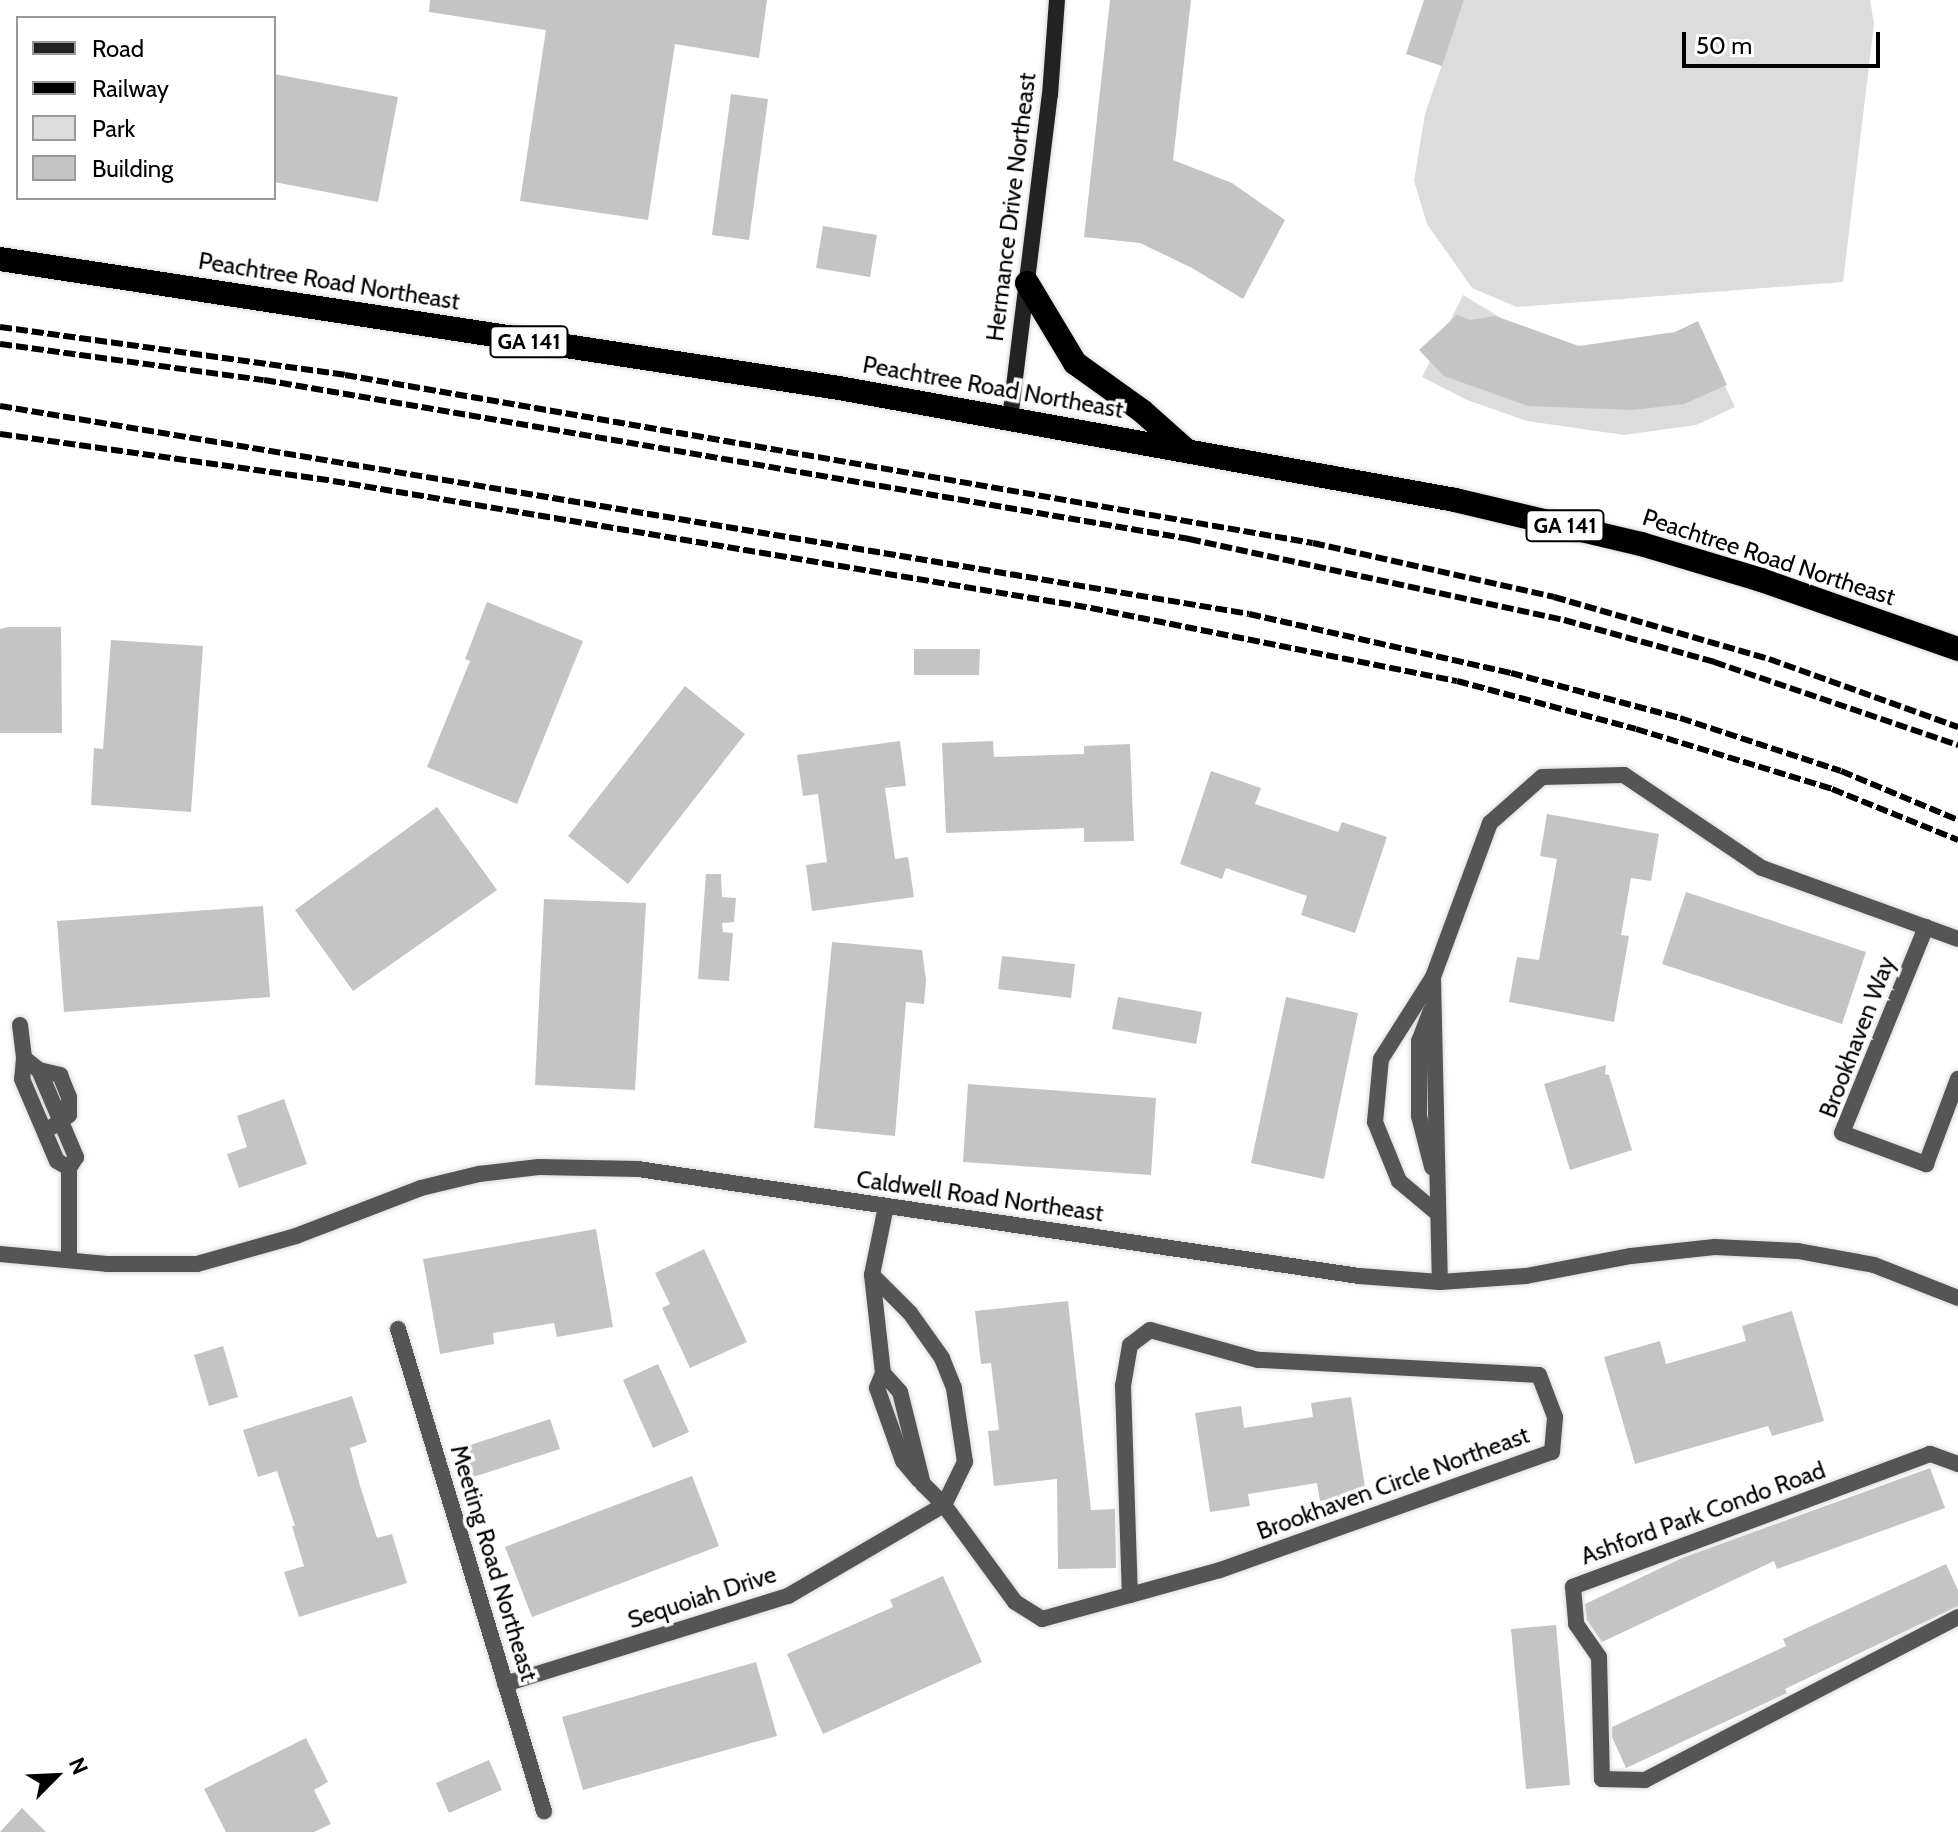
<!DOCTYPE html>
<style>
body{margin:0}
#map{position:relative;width:1958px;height:1832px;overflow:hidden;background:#fff;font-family:Cabin,sans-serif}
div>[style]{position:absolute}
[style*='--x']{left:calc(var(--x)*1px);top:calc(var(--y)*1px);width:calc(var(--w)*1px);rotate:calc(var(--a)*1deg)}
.green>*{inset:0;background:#dcdcdc}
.building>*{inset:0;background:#c4c4c4}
.roads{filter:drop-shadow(0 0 2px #dbdbdb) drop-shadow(0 0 2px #dbdbdb)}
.street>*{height:16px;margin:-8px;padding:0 8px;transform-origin:8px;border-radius:8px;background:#555}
.secondary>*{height:16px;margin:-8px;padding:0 8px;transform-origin:8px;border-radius:8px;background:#222}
.highway>*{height:24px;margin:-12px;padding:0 12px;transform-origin:12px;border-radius:12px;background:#000}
.rail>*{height:6px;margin-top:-3px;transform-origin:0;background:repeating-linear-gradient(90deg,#000 0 12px,transparent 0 16px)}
span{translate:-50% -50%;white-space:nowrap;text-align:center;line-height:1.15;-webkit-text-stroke:7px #fff;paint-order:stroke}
.shield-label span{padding:2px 6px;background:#fff;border:2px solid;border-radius:6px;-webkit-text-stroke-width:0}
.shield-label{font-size:22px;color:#000;font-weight:700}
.street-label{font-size:24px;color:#000}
.legend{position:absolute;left:16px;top:16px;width:260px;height:184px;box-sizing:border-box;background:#fff;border:2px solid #999;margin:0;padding:10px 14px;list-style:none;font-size:24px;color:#000}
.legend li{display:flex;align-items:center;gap:16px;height:40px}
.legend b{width:40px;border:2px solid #999}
.north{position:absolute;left:16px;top:1736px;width:80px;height:80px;-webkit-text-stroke:6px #fff;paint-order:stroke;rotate:66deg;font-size:22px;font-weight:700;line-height:32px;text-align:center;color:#000}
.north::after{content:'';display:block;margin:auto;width:28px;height:36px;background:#000;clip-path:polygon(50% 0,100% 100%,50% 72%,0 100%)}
.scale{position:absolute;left:1682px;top:32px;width:198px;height:36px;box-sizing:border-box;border:4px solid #000;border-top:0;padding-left:10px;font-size:24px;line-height:28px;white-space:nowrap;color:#000;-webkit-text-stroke:6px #fff;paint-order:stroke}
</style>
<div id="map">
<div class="green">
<div style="clip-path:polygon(1464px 0,1870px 0,1874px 24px,1843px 282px,1517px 307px,1472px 288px,1427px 224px,1414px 181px,1425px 114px)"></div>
<div style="clip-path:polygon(1463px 295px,1501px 318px,1554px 342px,1597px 351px,1697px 328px,1735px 407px,1696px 425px,1624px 435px,1527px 421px,1467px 400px,1422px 377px)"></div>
</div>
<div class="building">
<div style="clip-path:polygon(430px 0,767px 0,759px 58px,675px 44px,648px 220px,520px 201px,546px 30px,429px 12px)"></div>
<div style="clip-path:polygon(1110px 0,1191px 0,1173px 160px,1232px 183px,1285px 220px,1243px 299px,1192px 268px,1140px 243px,1084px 237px)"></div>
<div style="clip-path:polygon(1424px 0,1464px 0,1442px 66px,1406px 54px)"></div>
<div style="clip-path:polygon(274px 74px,398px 97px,378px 202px,274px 182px)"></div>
<div style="clip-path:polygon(731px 94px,768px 99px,749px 240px,712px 235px)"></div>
<div style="clip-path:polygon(823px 226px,877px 235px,870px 277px,816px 268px)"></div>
<div style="clip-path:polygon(1457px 315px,1471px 320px,1495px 316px,1579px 346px,1675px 332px,1698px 321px,1727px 385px,1684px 404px,1632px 410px,1528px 406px,1444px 376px,1419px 350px)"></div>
<div style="clip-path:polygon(487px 602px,583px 641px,517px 804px,427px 767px,470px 661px,465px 659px)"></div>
<div style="clip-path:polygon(8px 627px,61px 627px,62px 733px,0 733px,0 629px)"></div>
<div style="clip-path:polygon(111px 640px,203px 646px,191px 812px,91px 805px,94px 748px,103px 749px)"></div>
<div style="clip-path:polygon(914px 649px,980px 649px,979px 675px,914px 675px)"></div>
<div style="clip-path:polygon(685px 686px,745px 734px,628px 884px,568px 836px)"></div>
<div style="clip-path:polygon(900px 741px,906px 786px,885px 788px,895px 859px,908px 857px,914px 897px,812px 911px,806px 865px,827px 862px,818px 794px,803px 796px,797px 755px)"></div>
<div style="clip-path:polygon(993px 741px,994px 757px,1084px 754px,1084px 746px,1130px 744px,1134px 841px,1084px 842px,1084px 828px,946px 833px,942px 743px)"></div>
<div style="clip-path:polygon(1211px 771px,1261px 788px,1255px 804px,1338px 832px,1342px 822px,1387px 837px,1355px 933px,1301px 915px,1307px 896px,1226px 868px,1222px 879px,1180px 864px)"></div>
<div style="clip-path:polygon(437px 807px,497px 890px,353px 991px,295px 910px)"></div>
<div style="clip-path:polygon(1547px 814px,1659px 834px,1651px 881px,1631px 878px,1621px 935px,1629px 936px,1614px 1022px,1509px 1002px,1517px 957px,1539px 960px,1557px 859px,1540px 856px)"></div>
<div style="clip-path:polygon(706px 874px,721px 874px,722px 897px,736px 898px,734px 922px,722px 923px,723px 932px,733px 933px,729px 981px,698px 979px)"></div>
<div style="clip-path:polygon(1686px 892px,1866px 952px,1842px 1024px,1662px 964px)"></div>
<div style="clip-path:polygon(544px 899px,646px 903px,635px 1090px,535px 1085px)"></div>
<div style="clip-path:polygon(263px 906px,270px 997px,64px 1012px,57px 921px)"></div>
<div style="clip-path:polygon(832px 942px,922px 950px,926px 980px,924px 1004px,906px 1002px,895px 1136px,814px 1128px)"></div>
<div style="clip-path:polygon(1002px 956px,1075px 964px,1071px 998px,998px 989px)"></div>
<div style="clip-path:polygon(1118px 997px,1202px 1012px,1196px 1044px,1112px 1029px)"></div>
<div style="clip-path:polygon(1286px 997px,1358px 1013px,1324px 1179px,1251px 1163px)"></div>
<div style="clip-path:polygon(1606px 1065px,1605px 1074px,1609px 1075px,1632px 1150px,1570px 1170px,1544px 1084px)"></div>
<div style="clip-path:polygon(968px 1084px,1156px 1098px,1151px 1175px,963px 1162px)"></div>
<div style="clip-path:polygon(284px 1099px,307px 1164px,239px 1188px,227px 1154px,247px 1147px,237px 1116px)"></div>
<div style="clip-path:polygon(596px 1229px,613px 1327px,557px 1337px,554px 1323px,493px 1333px,494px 1344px,440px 1354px,423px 1259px)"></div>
<div style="clip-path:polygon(704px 1249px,747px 1342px,690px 1368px,662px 1308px,670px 1304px,655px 1273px)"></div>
<div style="clip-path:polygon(1068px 1301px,1091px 1510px,1115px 1509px,1116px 1568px,1058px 1569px,1057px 1479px,994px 1486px,988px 1431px,999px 1430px,991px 1363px,981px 1364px,975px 1311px)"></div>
<div style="clip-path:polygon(1792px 1311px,1824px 1421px,1772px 1436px,1768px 1426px,1635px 1464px,1604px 1357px,1660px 1341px,1666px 1364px,1746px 1341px,1742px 1326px)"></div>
<div style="clip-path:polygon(223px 1346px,238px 1397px,209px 1406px,194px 1355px)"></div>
<div style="clip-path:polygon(658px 1364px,689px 1432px,653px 1448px,623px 1380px)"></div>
<div style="clip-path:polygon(352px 1396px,367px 1442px,350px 1448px,360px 1486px,377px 1538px,392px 1534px,407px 1583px,299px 1617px,284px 1572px,304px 1566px,292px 1526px,295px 1526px,277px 1471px,258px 1477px,243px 1430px)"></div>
<div style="clip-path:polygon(1351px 1397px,1366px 1494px,1320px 1501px,1317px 1483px,1248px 1494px,1250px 1506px,1210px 1512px,1195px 1413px,1241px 1406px,1244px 1428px,1313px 1417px,1311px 1403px)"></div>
<div style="clip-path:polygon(550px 1419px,560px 1449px,467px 1479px,458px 1449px)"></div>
<div style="clip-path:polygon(1930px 1468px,1945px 1508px,1777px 1569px,1774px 1561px,1602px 1642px,1587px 1620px,1585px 1604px,1682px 1558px)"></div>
<div style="clip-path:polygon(692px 1476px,719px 1546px,532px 1617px,505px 1547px)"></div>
<div style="clip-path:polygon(1946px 1564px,1958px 1590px,1958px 1606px,1785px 1689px,1787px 1693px,1626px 1768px,1612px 1737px,1612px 1727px,1786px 1646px,1783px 1639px)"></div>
<div style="clip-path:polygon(943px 1576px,982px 1662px,823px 1734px,787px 1654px,893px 1607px,890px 1600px)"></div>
<div style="clip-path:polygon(1556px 1625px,1570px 1785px,1526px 1789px,1511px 1629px)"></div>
<div style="clip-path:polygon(756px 1662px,777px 1736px,583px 1790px,562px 1717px)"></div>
<div style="clip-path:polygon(306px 1738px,328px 1782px,314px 1790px,331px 1824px,314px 1832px,226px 1832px,204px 1789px)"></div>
<div style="clip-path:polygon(489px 1760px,502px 1790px,449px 1813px,436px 1783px)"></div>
<div style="clip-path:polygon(22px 1808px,46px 1832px,0 1832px)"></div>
</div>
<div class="roads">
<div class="street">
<div style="--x:1926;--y:927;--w:222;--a:112.2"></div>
<div style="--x:1842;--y:1133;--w:90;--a:20.3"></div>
<div style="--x:1926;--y:1164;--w:91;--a:-69.4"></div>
<div style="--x:1433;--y:979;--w:303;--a:88.7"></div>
<div style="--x:1431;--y:1010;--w:33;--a:111"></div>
<div style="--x:1419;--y:1041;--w:75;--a:90"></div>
<div style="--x:1419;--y:1116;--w:53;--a:75.7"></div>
<div style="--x:20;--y:1025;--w:33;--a:83"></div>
<div style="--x:24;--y:1058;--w:21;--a:95"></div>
<div style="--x:22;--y:1079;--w:89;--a:66.9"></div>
<div style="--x:57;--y:1161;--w:14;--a:30"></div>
<div style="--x:24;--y:1058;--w:19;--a:39"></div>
<div style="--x:39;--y:1070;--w:95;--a:67"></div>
<div style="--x:76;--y:1157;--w:13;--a:122"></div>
<div style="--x:69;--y:1168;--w:92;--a:90"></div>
<div style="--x:39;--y:1070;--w:22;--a:13"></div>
<div style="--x:60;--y:1075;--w:24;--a:68"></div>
<div style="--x:69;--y:1097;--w:18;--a:90"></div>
<div style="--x:69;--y:1115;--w:21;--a:145"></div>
<div style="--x:886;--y:1206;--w:70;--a:101.5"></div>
<div style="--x:872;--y:1275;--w:99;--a:83.6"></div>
<div style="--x:883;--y:1373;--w:16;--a:112"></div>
<div style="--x:877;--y:1388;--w:77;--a:70.4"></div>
<div style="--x:903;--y:1461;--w:25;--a:50"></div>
<div style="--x:1437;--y:1213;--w:50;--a:-139.9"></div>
<div style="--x:1399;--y:1181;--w:64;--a:-112.1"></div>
<div style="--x:1375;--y:1122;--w:63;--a:-84.6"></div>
<div style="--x:1381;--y:1059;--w:97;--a:-57.6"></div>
<div style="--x:1433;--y:977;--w:164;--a:-69.7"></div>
<div style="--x:1490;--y:823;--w:69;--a:-41.5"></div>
<div style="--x:1542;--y:777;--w:82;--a:-1.4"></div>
<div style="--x:1624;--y:775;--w:166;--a:34"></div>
<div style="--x:1762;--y:868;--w:208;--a:19.9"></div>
<div style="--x:0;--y:1254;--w:107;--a:5.3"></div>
<div style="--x:107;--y:1264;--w:90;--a:0"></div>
<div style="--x:197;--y:1264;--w:103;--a:-15.8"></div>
<div style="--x:296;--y:1236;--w:134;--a:-21"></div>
<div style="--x:421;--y:1188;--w:60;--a:-13.6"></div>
<div style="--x:479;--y:1174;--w:60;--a:-6.7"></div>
<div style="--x:539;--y:1167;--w:99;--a:1.2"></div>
<div style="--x:638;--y:1169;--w:729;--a:8.44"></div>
<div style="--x:1359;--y:1276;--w:81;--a:4.2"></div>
<div style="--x:1440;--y:1282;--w:86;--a:-4"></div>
<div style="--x:1526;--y:1276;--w:107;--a:-10.8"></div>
<div style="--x:1631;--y:1256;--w:84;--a:-6.1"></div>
<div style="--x:1715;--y:1247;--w:83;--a:2.8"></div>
<div style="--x:1798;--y:1251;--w:77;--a:10.4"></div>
<div style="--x:1874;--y:1265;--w:90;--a:21.4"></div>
<div style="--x:398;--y:1329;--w:504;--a:73.15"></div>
<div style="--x:883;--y:1373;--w:25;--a:48"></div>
<div style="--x:900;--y:1392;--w:95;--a:76"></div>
<div style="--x:923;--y:1484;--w:30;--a:45"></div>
<div style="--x:944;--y:1505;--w:120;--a:53.8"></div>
<div style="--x:1015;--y:1602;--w:32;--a:32"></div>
<div style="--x:1042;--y:1619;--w:91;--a:-15.3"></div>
<div style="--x:1130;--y:1595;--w:93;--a:-15.5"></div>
<div style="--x:1220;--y:1570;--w:352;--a:-19.6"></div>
<div style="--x:1552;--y:1452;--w:35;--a:-85"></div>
<div style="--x:1555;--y:1417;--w:45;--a:-110.9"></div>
<div style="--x:1539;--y:1375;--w:281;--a:-176.9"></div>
<div style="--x:1258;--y:1360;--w:112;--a:-164.5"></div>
<div style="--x:1150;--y:1330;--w:25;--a:143"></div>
<div style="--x:1130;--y:1345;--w:42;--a:99.7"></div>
<div style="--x:1123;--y:1386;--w:209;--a:88.1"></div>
<div style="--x:1958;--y:1464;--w:30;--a:-160"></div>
<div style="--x:1930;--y:1454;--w:381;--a:159.6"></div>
<div style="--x:1573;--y:1587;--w:37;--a:85"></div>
<div style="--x:1576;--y:1624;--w:40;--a:55.1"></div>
<div style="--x:1599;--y:1657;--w:122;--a:88.6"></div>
<div style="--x:1602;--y:1779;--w:43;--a:1.3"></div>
<div style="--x:1645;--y:1780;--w:353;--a:-27.5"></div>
<div style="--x:505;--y:1684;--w:296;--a:-17.3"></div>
<div style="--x:788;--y:1596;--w:181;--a:-30.3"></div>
<div style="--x:944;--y:1505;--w:48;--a:-64"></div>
<div style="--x:965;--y:1462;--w:75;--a:-98.5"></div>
<div style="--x:954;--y:1388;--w:32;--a:-112"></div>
<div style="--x:942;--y:1358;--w:55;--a:-125.4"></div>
<div style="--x:910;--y:1313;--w:54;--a:-135"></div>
</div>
<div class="secondary">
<div style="--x:1010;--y:419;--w:326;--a:-83"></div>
<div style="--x:1050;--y:95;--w:95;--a:-85.8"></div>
</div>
<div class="highway">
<div style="--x:0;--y:259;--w:849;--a:8.74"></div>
<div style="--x:839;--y:388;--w:626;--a:10.3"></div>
<div style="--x:1455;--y:500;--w:191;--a:13.3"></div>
<div style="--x:1641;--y:544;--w:125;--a:16.7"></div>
<div style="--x:1761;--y:580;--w:209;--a:19.3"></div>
<div style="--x:1027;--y:283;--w:93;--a:59"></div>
<div style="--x:1075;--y:363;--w:82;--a:35.6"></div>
<div style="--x:1142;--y:411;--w:59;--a:41.6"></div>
</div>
</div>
<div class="rail">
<div style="--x:0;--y:327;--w:348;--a:7.9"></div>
<div style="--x:345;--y:375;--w:982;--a:9.85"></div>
<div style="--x:1313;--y:543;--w:247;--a:12.6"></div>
<div style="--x:1554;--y:597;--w:224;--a:16.1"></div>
<div style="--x:1769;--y:659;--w:201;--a:19.8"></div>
<div style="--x:0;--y:344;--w:266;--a:7.8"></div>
<div style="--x:264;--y:380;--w:939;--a:9.75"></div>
<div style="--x:1189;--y:539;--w:384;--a:12.2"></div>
<div style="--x:1564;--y:620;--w:156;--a:15.6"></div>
<div style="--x:1714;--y:662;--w:258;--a:18.8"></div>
<div style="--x:0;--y:406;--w:1266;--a:9.45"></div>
<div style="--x:1249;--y:614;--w:269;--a:12.7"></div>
<div style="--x:1511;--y:673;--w:175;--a:14.9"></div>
<div style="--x:1680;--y:718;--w:169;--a:18.2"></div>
<div style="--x:1841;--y:771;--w:127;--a:22.7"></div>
<div style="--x:0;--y:434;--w:336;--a:8"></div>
<div style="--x:333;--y:481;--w:769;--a:9.51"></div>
<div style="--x:1091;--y:608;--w:373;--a:11.3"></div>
<div style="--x:1457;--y:681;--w:185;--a:15"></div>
<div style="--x:1636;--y:729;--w:205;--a:17"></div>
<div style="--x:1832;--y:789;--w:136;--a:22"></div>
</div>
<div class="shield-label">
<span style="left:529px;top:342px">GA 141</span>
<span style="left:1565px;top:526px">GA 141</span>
</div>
<div class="street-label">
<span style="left:1011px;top:207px;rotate:-83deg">Hermance Drive Northeast</span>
<span style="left:329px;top:281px;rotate:9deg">Peachtree Road Northeast</span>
<span style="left:993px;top:387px;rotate:10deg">Peachtree Road Northeast</span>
<span style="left:1769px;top:557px;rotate:18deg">Peachtree Road Northeast</span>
<span style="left:1857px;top:1037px;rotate:-69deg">Brookhaven Way</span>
<span style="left:980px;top:1196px;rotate:8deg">Caldwell Road Northeast</span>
<span style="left:1393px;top:1483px;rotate:-20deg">Brookhaven Circle Northeast</span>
<span style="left:1703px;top:1513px;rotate:-20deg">Ashford Park Condo Road</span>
<span style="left:494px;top:1563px;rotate:73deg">Meeting Road Northeast</span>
<span style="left:702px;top:1597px;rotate:-18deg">Sequoiah Drive</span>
</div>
<ul class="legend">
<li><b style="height:10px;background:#222"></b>Road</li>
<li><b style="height:10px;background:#000"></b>Railway</li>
<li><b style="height:22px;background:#dcdcdc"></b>Park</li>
<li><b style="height:22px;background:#c4c4c4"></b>Building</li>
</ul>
<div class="north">N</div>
<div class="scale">50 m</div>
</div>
